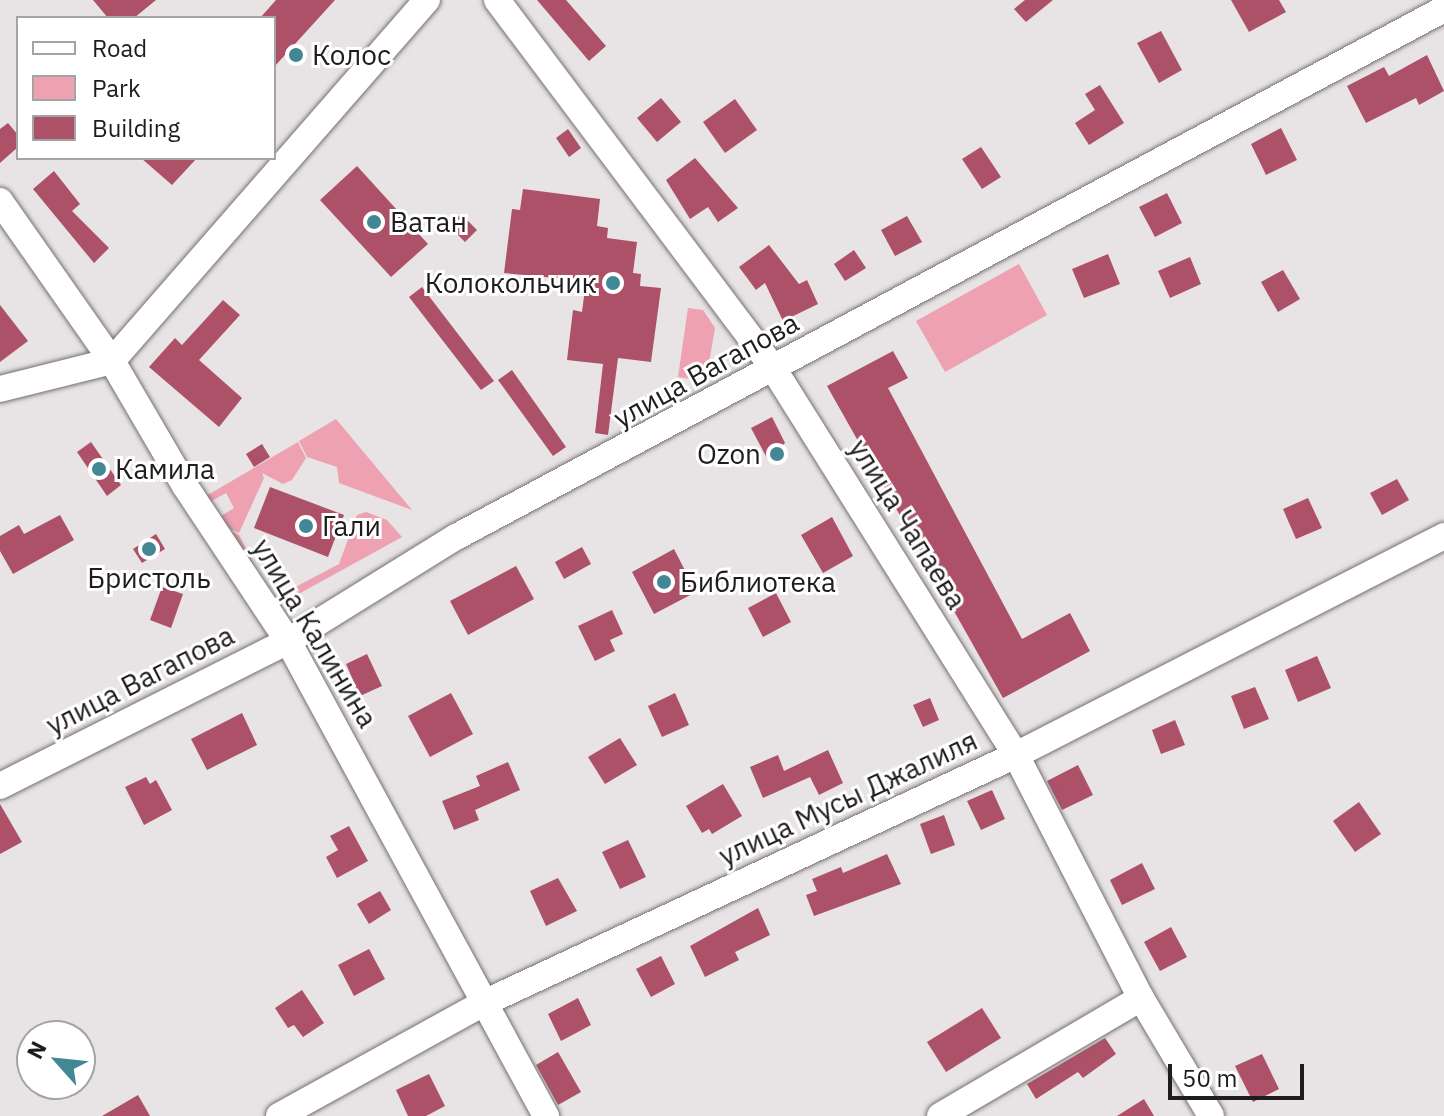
<!DOCTYPE html>
<meta charset="utf-8">
<style>
body{margin:0}
#map{position:relative;width:1444px;height:1116px;overflow:hidden;background:#e8e3e4;font-family:"IBM Plex Sans",sans-serif}
div>[style]{position:absolute}
[style*='--x']{left:calc(var(--x)*1px);top:calc(var(--y)*1px);width:calc(var(--w)*1px);rotate:calc(var(--a)*1deg)}
.green>*{inset:0;background:#eda1b1}
.building>*{inset:0;background:#ac5168}
.roads{filter:drop-shadow(0 0 2px #757071) drop-shadow(0 0 2px #757071)}
.minor>*{height:26px;margin:-13px;padding:0 13px;transform-origin:13px;border-radius:13px;background:#fff}
.dots>*{width:22px;height:22px;translate:-50% -50%;box-sizing:border-box;border:4px solid #fff;border-radius:50%}
span{translate:-50% -50%;white-space:nowrap;text-align:center;line-height:1.15;-webkit-text-stroke:6px #fff;paint-order:stroke}
.poi-label{font-size:28px;color:#1e1c1c}
.left{translate:0 -50%;text-align:left}
.right{translate:-100% -50%;text-align:right}
.street-label{font-size:28px;color:#1e1c1c}
.legend{position:absolute;left:16px;top:16px;width:260px;height:144px;box-sizing:border-box;background:#fff;border:2px solid #a5a4a4;margin:0;padding:10px 14px;list-style:none;font-size:24px;color:#1e1c1c}
.legend li{display:flex;align-items:center;gap:16px;height:40px}
.legend b{width:40px;border:2px solid #a5a4a4}
.north{position:absolute;left:16px;top:1020px;width:80px;height:80px;box-sizing:border-box;background:#fff;border:2px solid #a5a4a4;border-radius:50%;rotate:297deg;font-size:22px;font-weight:700;line-height:32px;text-align:center;color:#1e1c1c}
.north::after{content:'';display:block;margin:auto;width:28px;height:36px;background:#438795;clip-path:polygon(50% 0,100% 100%,50% 72%,0 100%)}
.scale{position:absolute;left:1168px;top:1064px;width:136px;height:36px;box-sizing:border-box;border:4px solid #1e1c1c;border-top:0;padding-left:10px;font-size:24px;line-height:28px;white-space:nowrap;color:#1e1c1c;-webkit-text-stroke:6px #fff;paint-order:stroke}
</style>
<div id="map">
<div class="green">
<div style="clip-path:polygon(1019px 264px,1047px 315px,945px 372px,916px 321px)"></div>
<div style="clip-path:polygon(688px 308px,703px 310px,715px 328px,708px 369px,690px 379px,678px 377px)"></div>
<div style="clip-path:polygon(336px 419px,412px 510px,339px 483px,337px 467px,307px 457px,299px 441px)"></div>
<div style="clip-path:polygon(298px 442px,306px 458px,292px 480px,283px 484px,262px 473px,264px 478px,239px 533px,228px 528px,221px 516px,234px 508px,226px 493px,208px 503px,227px 529px,239px 535px,262px 582px,201px 499px)"></div>
<div style="clip-path:polygon(366px 512px,387px 520px,402px 537px,295px 596px,286px 592px,339px 564px,357px 515px)"></div>
</div>
<div class="building">
<div style="clip-path:polygon(93px 0,156px 0,134px 18px,108px 18px)"></div>
<div style="clip-path:polygon(276px 0,335px 0,274px 67px,274px 18px,260px 18px)"></div>
<div style="clip-path:polygon(537px 0,566px 0,606px 46px,589px 61px)"></div>
<div style="clip-path:polygon(1025px 0,1053px 0,1026px 22px,1014px 9px)"></div>
<div style="clip-path:polygon(1231px 0,1279px 0,1286px 12px,1249px 32px)"></div>
<div style="clip-path:polygon(1161px 31px,1182px 70px,1159px 83px,1137px 43px)"></div>
<div style="clip-path:polygon(1427px 55px,1444px 91px,1419px 105px,1416px 98px,1366px 123px,1347px 86px,1384px 67px,1389px 76px)"></div>
<div style="clip-path:polygon(1100px 85px,1124px 123px,1089px 145px,1075px 123px,1095px 110px,1085px 94px)"></div>
<div style="clip-path:polygon(661px 98px,681px 122px,657px 142px,637px 118px)"></div>
<div style="clip-path:polygon(735px 99px,757px 130px,725px 153px,703px 122px)"></div>
<div style="clip-path:polygon(8px 123px,18px 135px,18px 147px,0 163px,0 129px)"></div>
<div style="clip-path:polygon(1281px 128px,1297px 160px,1266px 175px,1251px 144px)"></div>
<div style="clip-path:polygon(568px 129px,581px 148px,569px 157px,556px 138px)"></div>
<div style="clip-path:polygon(981px 147px,1001px 177px,982px 189px,962px 159px)"></div>
<div style="clip-path:polygon(141px 158px,197px 158px,172px 185px)"></div>
<div style="clip-path:polygon(695px 158px,738px 208px,718px 222px,708px 207px,690px 219px,666px 180px)"></div>
<div style="clip-path:polygon(357px 166px,428px 244px,391px 277px,320px 200px)"></div>
<div style="clip-path:polygon(54px 171px,80px 204px,72px 211px,109px 248px,94px 263px,33px 189px)"></div>
<div style="clip-path:polygon(523px 189px,600px 199px,597px 226px,608px 228px,607px 238px,637px 242px,633px 273px,641px 274px,640px 286px,661px 288px,651px 362px,618px 358px,608px 435px,595px 433px,603px 364px,567px 360px,573px 310px,582px 312px,586px 281px,504px 273px,512px 209px,520px 210px)"></div>
<div style="clip-path:polygon(1167px 193px,1182px 223px,1155px 237px,1139px 207px)"></div>
<div style="clip-path:polygon(461px 214px,477px 230px,465px 242px,449px 226px)"></div>
<div style="clip-path:polygon(907px 216px,922px 242px,895px 256px,881px 230px)"></div>
<div style="clip-path:polygon(769px 245px,799px 284px,807px 280px,818px 304px,783px 321px,765px 283px,756px 290px,739px 267px)"></div>
<div style="clip-path:polygon(854px 250px,866px 268px,845px 281px,834px 264px)"></div>
<div style="clip-path:polygon(1108px 254px,1120px 284px,1084px 298px,1072px 269px)"></div>
<div style="clip-path:polygon(1190px 257px,1201px 284px,1170px 298px,1158px 271px)"></div>
<div style="clip-path:polygon(1283px 270px,1300px 299px,1278px 312px,1261px 282px)"></div>
<div style="clip-path:polygon(422px 287px,494px 381px,481px 390px,409px 297px)"></div>
<div style="clip-path:polygon(223px 300px,240px 315px,199px 360px,242px 398px,219px 427px,149px 367px,175px 338px,182px 345px)"></div>
<div style="clip-path:polygon(0 305px,28px 341px,0 362px)"></div>
<div style="clip-path:polygon(893px 351px,908px 378px,888px 388px,1022px 639px,1070px 613px,1090px 651px,1003px 698px,827px 386px)"></div>
<div style="clip-path:polygon(512px 370px,566px 447px,553px 456px,498px 380px)"></div>
<div style="clip-path:polygon(772px 417px,785px 443px,768px 460px,751px 428px)"></div>
<div style="clip-path:polygon(91px 442px,121px 485px,107px 496px,77px 452px)"></div>
<div style="clip-path:polygon(262px 444px,270px 457px,254px 467px,246px 454px)"></div>
<div style="clip-path:polygon(1397px 479px,1409px 500px,1382px 515px,1370px 493px)"></div>
<div style="clip-path:polygon(270px 487px,344px 515px,328px 557px,254px 528px)"></div>
<div style="clip-path:polygon(1308px 498px,1322px 528px,1296px 539px,1283px 509px)"></div>
<div style="clip-path:polygon(60px 515px,74px 540px,13px 574px,0 551px,0 536px,19px 525px,24px 534px)"></div>
<div style="clip-path:polygon(832px 517px,853px 556px,823px 573px,801px 535px)"></div>
<div style="clip-path:polygon(156px 534px,165px 549px,142px 563px,133px 549px)"></div>
<div style="clip-path:polygon(582px 547px,591px 564px,564px 579px,555px 562px)"></div>
<div style="clip-path:polygon(674px 549px,696px 592px,654px 614px,632px 572px)"></div>
<div style="clip-path:polygon(516px 566px,534px 599px,468px 635px,450px 601px)"></div>
<div style="clip-path:polygon(162px 587px,183px 594px,171px 628px,150px 620px)"></div>
<div style="clip-path:polygon(776px 593px,791px 622px,763px 637px,748px 608px)"></div>
<div style="clip-path:polygon(612px 610px,623px 634px,610px 640px,615px 651px,595px 661px,578px 626px)"></div>
<div style="clip-path:polygon(367px 654px,382px 686px,360px 696px,346px 664px)"></div>
<div style="clip-path:polygon(1317px 656px,1331px 688px,1298px 702px,1285px 670px)"></div>
<div style="clip-path:polygon(1255px 687px,1269px 719px,1244px 729px,1231px 696px)"></div>
<div style="clip-path:polygon(451px 693px,473px 734px,430px 757px,408px 716px)"></div>
<div style="clip-path:polygon(675px 693px,689px 725px,662px 737px,648px 706px)"></div>
<div style="clip-path:polygon(930px 698px,939px 720px,923px 727px,913px 705px)"></div>
<div style="clip-path:polygon(242px 713px,257px 745px,207px 770px,191px 739px)"></div>
<div style="clip-path:polygon(1175px 720px,1185px 745px,1161px 754px,1152px 730px)"></div>
<div style="clip-path:polygon(620px 738px,637px 765px,605px 784px,588px 757px)"></div>
<div style="clip-path:polygon(828px 750px,843px 783px,819px 795px,810px 777px,763px 798px,750px 767px,778px 755px,784px 771px)"></div>
<div style="clip-path:polygon(508px 762px,520px 790px,475px 810px,479px 820px,454px 830px,442px 801px,480px 786px,476px 776px)"></div>
<div style="clip-path:polygon(1078px 765px,1093px 795px,1062px 810px,1047px 781px)"></div>
<div style="clip-path:polygon(146px 777px,150px 784px,156px 780px,172px 810px,144px 825px,125px 787px)"></div>
<div style="clip-path:polygon(723px 784px,742px 816px,712px 834px,709px 829px,702px 833px,686px 806px)"></div>
<div style="clip-path:polygon(992px 790px,1005px 819px,981px 830px,967px 801px)"></div>
<div style="clip-path:polygon(1359px 802px,1381px 834px,1355px 852px,1333px 821px)"></div>
<div style="clip-path:polygon(0 804px,22px 842px,0 854px)"></div>
<div style="clip-path:polygon(944px 815px,955px 845px,931px 854px,920px 824px)"></div>
<div style="clip-path:polygon(349px 826px,368px 861px,337px 878px,326px 857px,338px 850px,330px 836px)"></div>
<div style="clip-path:polygon(628px 840px,646px 877px,620px 889px,602px 852px)"></div>
<div style="clip-path:polygon(887px 854px,901px 884px,814px 916px,806px 895px,817px 891px,812px 879px,841px 867px,843px 873px)"></div>
<div style="clip-path:polygon(1142px 863px,1155px 889px,1122px 905px,1110px 880px)"></div>
<div style="clip-path:polygon(558px 878px,577px 911px,546px 926px,530px 891px)"></div>
<div style="clip-path:polygon(380px 891px,391px 910px,369px 924px,357px 904px)"></div>
<div style="clip-path:polygon(758px 908px,770px 935px,735px 952px,739px 960px,705px 977px,690px 946px)"></div>
<div style="clip-path:polygon(1171px 927px,1187px 957px,1160px 971px,1144px 942px)"></div>
<div style="clip-path:polygon(369px 949px,385px 979px,354px 996px,338px 965px)"></div>
<div style="clip-path:polygon(661px 956px,675px 984px,651px 997px,636px 969px)"></div>
<div style="clip-path:polygon(302px 990px,324px 1023px,303px 1037px,294px 1025px,288px 1028px,275px 1008px)"></div>
<div style="clip-path:polygon(578px 998px,591px 1025px,561px 1041px,548px 1014px)"></div>
<div style="clip-path:polygon(982px 1008px,1001px 1038px,946px 1072px,927px 1042px)"></div>
<div style="clip-path:polygon(1105px 1038px,1116px 1054px,1083px 1078px,1078px 1072px,1036px 1099px,1027px 1084px)"></div>
<div style="clip-path:polygon(558px 1052px,581px 1092px,558px 1105px,536px 1065px)"></div>
<div style="clip-path:polygon(1262px 1054px,1279px 1089px,1253px 1102px,1235px 1066px)"></div>
<div style="clip-path:polygon(429px 1074px,445px 1106px,426px 1116px,408px 1116px,396px 1090px)"></div>
<div style="clip-path:polygon(138px 1095px,150px 1116px,102px 1116px)"></div>
<div style="clip-path:polygon(1144px 1099px,1154px 1116px,1117px 1116px)"></div>
</div>
<div class="roads">
<div class="minor">
<div style="--x:497;--y:0;--w:460;--a:53.1"></div>
<div style="--x:773;--y:368;--w:457;--a:57.9"></div>
<div style="--x:1016;--y:755;--w:273;--a:62.8"></div>
<div style="--x:1141;--y:998;--w:137;--a:59.3"></div>
<div style="--x:0;--y:201;--w:195;--a:55"></div>
<div style="--x:112;--y:361;--w:145;--a:59.7"></div>
<div style="--x:185;--y:486;--w:186;--a:56.4"></div>
<div style="--x:288;--y:641;--w:541;--a:61.49"></div>
<div style="--x:0;--y:389;--w:115;--a:-14"></div>
<div style="--x:112;--y:361;--w:479;--a:-48.9"></div>
<div style="--x:0;--y:786;--w:322;--a:-26.7"></div>
<div style="--x:288;--y:641;--w:198;--a:-31.8"></div>
<div style="--x:456;--y:537;--w:1120;--a:-28.12"></div>
<div style="--x:279;--y:1116;--w:234;--a:-28.9"></div>
<div style="--x:484;--y:1003;--w:587;--a:-24.99"></div>
<div style="--x:1016;--y:755;--w:481;--a:-27.1"></div>
<div style="--x:940;--y:1116;--w:233;--a:-30.4"></div>
</div>
</div>
<div class="dots">
<div style="left:296px;top:55px;background:#438795"></div>
<div style="left:374px;top:222px;background:#438795"></div>
<div style="left:613px;top:283px;background:#438795"></div>
<div style="left:777px;top:454px;background:#438795"></div>
<div style="left:99px;top:469px;background:#438795"></div>
<div style="left:306px;top:526px;background:#438795"></div>
<div style="left:149px;top:549px;background:#438795"></div>
<div style="left:664px;top:582px;background:#438795"></div>
</div>
<div class="poi-label">
<span class="left" style="left:312px;top:55px">Колос</span>
<span class="left" style="left:390px;top:222px">Ватан</span>
<span class="right" style="left:597px;top:283px">Колокольчик</span>
<span class="right" style="left:761px;top:454px">Ozon</span>
<span class="left" style="left:115px;top:469px">Камила</span>
<span class="left" style="left:322px;top:526px">Гали</span>
<span style="left:149px;top:578px">Бристоль</span>
<span class="left" style="left:680px;top:582px">Библиотека</span>
</div>
<div class="street-label">
<span style="left:706px;top:370px;rotate:-29deg">улица Вагапова</span>
<span style="left:908px;top:524px;rotate:58deg">улица Чапаева</span>
<span style="left:315px;top:633px;rotate:59deg">улица Калинина</span>
<span style="left:140px;top:680px;rotate:-27deg">улица Вагапова</span>
<span style="left:848px;top:798px;rotate:-25deg">улица Мусы Джалиля</span>
</div>
<ul class="legend">
<li><b style="height:10px;background:#fff"></b>Road</li>
<li><b style="height:22px;background:#eda1b1"></b>Park</li>
<li><b style="height:22px;background:#ac5168"></b>Building</li>
</ul>
<div class="north">N</div>
<div class="scale">50 m</div>
</div>
